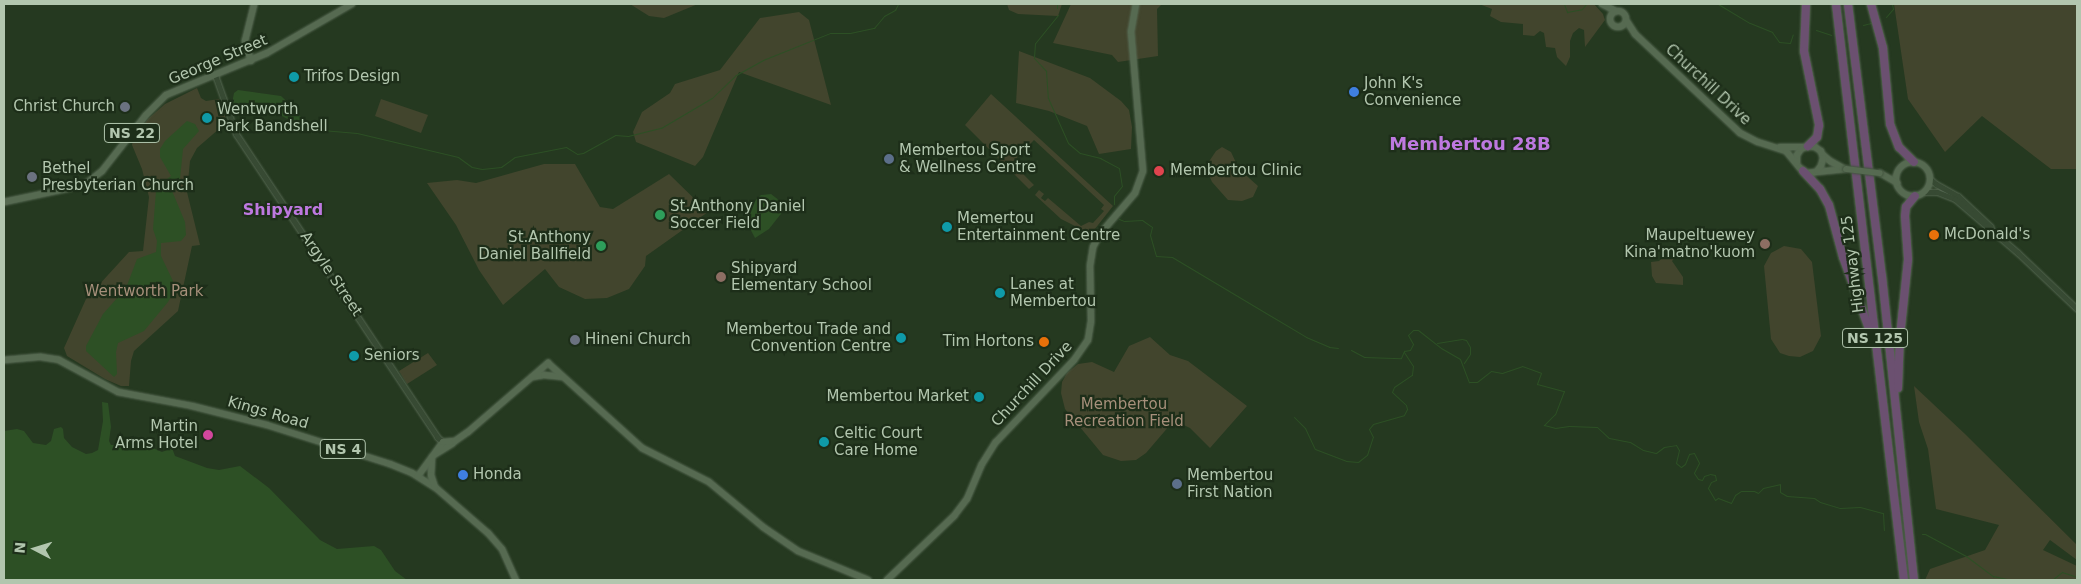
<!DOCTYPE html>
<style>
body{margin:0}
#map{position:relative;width:2081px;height:584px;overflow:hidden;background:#253920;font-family:"DejaVu Sans",sans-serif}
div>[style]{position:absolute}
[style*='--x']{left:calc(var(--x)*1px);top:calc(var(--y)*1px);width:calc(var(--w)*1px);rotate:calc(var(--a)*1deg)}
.green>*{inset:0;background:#42452d}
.water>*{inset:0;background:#2d5025}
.stream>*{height:1px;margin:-0.5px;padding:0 0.5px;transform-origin:0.5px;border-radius:0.5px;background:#2d5025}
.roads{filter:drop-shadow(0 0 1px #556751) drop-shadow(0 0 1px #556751)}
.minor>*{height:5px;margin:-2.5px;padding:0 2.5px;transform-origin:2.5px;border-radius:2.5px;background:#374a33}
.major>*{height:6px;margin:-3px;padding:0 3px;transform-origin:3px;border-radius:3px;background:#566a51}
.major>.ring{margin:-3px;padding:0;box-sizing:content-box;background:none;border:6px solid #566a51;border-radius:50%}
.highway>*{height:8px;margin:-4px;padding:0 4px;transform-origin:4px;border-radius:4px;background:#6b5070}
.bridges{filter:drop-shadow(0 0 1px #41533d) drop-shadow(0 0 1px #41533d)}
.major-bridge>*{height:6px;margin:-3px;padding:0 3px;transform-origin:3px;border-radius:3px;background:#566a51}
.dots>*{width:14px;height:14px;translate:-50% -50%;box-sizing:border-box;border:2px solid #1d2e19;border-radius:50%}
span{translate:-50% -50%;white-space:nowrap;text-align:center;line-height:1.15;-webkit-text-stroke:4.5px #1d2e19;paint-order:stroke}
.shield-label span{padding:1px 4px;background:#1d2e19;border:1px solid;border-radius:4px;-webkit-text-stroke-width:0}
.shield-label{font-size:14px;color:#b2c6ae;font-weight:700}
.street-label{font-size:15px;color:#b2c6ae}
.poi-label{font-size:15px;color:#b2c6ae}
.left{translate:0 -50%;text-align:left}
.right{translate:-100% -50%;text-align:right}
.park-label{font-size:15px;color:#a7907b}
.neighbourhood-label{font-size:16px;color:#be79e0;font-weight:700}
.quarter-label{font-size:18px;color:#be79e0;font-weight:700}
.frame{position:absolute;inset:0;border:5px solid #b2c6ae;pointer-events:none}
.north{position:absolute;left:10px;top:524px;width:50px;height:50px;-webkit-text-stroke:4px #1d2e19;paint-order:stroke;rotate:275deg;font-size:14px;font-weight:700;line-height:20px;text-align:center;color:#b2c6ae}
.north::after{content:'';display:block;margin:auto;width:18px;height:22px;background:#b2c6ae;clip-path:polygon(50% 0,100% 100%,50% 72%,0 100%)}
</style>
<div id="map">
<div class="green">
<div style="clip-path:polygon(630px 4px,698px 4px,664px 18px,649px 16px)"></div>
<div style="clip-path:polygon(1007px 4px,1062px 4px,1058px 16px,1018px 14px,1009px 10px)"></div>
<div style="clip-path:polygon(1071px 4px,1162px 4px,1157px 9px,1158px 56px,1118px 62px,1112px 55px,1053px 43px)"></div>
<div style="clip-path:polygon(1479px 4px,1594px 4px,1603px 14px,1605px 20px,1585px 47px,1584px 30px,1579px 28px,1573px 33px,1570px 41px,1570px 57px,1566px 66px,1557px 57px,1555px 48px,1546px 47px,1544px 33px,1540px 31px,1534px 36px,1523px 35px,1523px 24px,1501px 22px,1490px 16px,1492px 9px)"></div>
<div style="clip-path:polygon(1894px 4px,2077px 4px,2077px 169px,2051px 169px,1982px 116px,1945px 152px,1908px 99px)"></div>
<div style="clip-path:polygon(799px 12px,809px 20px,831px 105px,739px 72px,703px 157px,695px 166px,636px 142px,633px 132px,642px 112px,670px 93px,675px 84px,720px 70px,760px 18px)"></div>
<div style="clip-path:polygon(1019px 51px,1090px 78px,1121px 101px,1129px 110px,1132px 127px,1131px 149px,1099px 154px,1087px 126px,1049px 111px,1016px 103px)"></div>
<div style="clip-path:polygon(197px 88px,201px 98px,206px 101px,219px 99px,227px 122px,197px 148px,190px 161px,187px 192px,200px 245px,192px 246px,178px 311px,134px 351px,131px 361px,129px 386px,121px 386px,105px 379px,67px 356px,64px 348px,86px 299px,129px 252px,143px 251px,149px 197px,142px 169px,132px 145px,133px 139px,148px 119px,165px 104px)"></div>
<div style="clip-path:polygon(991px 94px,1113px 206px,1091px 234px,1061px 219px,1035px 195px,1039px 190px,1044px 194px,1041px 198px,1045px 201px,1048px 198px,1081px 226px,1089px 222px,1093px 223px,1104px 211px,1101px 209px,1104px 205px,1034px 140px,1012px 163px,1034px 185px,1029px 189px,965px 125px)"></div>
<div style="clip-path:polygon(381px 99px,428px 115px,421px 133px,375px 116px)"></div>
<div style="clip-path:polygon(1222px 147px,1231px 152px,1239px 169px,1258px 186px,1253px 197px,1242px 201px,1228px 200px,1212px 182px,1208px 173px,1208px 163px,1216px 151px)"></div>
<div style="clip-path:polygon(544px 164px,575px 164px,600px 207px,613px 209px,669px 174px,708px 212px,646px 256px,645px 266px,629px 289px,607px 298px,585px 299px,559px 287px,545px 269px,503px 305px,479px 270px,456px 225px,427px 183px,457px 180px,476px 183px)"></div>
<div style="clip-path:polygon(1784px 246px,1801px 249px,1812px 262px,1821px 336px,1813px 351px,1800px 357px,1789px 356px,1780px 353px,1771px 339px,1764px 266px,1771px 253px)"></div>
<div style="clip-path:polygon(1673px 248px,1678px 254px,1672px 261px,1683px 277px,1683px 285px,1656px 283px,1652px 276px,1651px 262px,1659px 261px)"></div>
<div style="clip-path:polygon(1150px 337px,1170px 355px,1188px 361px,1247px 406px,1210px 448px,1190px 428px,1177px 422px,1170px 425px,1146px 453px,1136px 460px,1121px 461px,1103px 455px,1065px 409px,1061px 393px,1062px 382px,1067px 373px,1078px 364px,1092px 362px,1114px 372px,1129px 346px)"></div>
<div style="clip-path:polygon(428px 353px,437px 365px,407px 384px,399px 371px)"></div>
<div style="clip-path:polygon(1914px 386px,1965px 434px,2077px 545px,2077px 560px,2050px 540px,2043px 550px,2077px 566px,2077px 580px,1925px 580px,1930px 569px,1985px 550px,1999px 525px,1936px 509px,1928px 449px,1919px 422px)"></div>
</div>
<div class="water">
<div style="clip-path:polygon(238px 90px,281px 96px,295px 109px,309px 128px,295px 123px,269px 109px,236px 111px,233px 107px,233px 98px,234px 93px)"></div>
<div style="clip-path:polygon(187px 121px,195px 124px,199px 131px,183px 149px,180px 179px,170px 186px,185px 222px,186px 235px,181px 241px,161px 243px,161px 256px,173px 281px,173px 293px,168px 302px,144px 331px,118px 343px,116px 352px,117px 374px,114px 377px,86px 351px,86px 346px,103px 314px,126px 288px,137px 259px,156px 252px,157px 241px,153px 229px,156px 191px,159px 185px,171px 176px,160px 157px,160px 149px,165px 141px)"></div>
<div style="clip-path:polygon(771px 194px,784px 204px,784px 210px,769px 229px,755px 238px,745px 219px,746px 209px,761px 195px)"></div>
<div style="clip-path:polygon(102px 402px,108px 403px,111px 427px,109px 441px,111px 445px,117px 445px,130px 438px,162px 452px,172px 448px,175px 456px,207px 468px,219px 470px,240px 466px,269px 488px,320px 540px,337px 549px,374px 546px,381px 550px,395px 571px,407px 580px,4px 580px,4px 431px,17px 429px,24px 431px,33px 443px,46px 445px,51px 441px,54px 429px,61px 427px,63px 429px,64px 438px,72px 447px,86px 454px,92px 453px,98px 450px,103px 421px)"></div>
</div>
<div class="stream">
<div style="--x:1057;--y:4;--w:4;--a:90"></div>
<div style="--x:1564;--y:4;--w:9;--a:69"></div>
<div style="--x:1567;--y:12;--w:15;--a:-11"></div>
<div style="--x:1582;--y:9;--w:6;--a:-51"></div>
<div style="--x:1718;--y:4;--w:37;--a:31"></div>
<div style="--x:1750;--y:23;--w:24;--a:22"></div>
<div style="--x:1772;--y:32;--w:12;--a:55"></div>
<div style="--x:1779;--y:42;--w:11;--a:5"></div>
<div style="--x:1790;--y:43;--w:9;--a:-72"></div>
<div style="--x:1058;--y:15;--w:36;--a:129"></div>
<div style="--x:1035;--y:43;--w:15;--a:94"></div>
<div style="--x:1034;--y:58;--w:18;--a:47"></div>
<div style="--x:1046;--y:71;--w:27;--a:86"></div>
<div style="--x:1048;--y:98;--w:49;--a:66"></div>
<div style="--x:1068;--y:143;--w:16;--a:40"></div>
<div style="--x:1080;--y:153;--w:21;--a:14"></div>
<div style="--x:1100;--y:158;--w:21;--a:28"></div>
<div style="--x:1119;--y:168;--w:18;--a:81"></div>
<div style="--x:1122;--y:186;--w:13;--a:129"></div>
<div style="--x:1114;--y:196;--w:8;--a:90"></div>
<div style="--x:1886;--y:17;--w:11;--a:-49"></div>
<div style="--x:1893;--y:9;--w:5;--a:-101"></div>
<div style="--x:1863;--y:25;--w:8;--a:-14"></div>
<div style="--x:1816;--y:30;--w:16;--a:18"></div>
<div style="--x:309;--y:127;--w:13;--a:13"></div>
<div style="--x:322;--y:130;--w:35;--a:5"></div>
<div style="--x:357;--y:133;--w:104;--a:13.4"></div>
<div style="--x:458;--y:157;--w:17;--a:36"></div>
<div style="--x:472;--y:167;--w:10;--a:11"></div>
<div style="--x:482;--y:169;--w:19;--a:-6"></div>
<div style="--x:501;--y:167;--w:17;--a:-36"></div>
<div style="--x:515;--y:157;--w:52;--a:-11.1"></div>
<div style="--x:566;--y:147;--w:13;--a:32"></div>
<div style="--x:577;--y:154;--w:6;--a:-9"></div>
<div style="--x:583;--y:153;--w:37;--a:-29"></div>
<div style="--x:615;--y:135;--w:13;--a:4"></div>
<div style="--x:628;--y:136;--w:34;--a:-14"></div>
<div style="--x:661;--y:128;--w:59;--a:-30.5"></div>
<div style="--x:712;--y:98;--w:33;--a:-44"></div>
<div style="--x:736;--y:75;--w:31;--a:-29"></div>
<div style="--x:763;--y:60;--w:72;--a:-21.9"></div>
<div style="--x:830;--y:33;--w:20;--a:0"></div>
<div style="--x:850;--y:33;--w:25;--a:-12"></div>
<div style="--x:874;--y:28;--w:16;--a:-50"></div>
<div style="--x:884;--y:16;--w:13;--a:-29"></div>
<div style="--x:895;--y:10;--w:7;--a:-63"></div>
<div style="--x:1119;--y:219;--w:5;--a:22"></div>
<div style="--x:1124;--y:221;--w:18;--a:-3"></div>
<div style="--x:1142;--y:220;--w:12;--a:35"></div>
<div style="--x:1152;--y:227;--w:8;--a:104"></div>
<div style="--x:1150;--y:235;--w:22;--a:74"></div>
<div style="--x:1156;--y:256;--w:16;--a:4"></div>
<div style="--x:1172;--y:257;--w:156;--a:30.8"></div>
<div style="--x:1306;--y:337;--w:25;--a:23"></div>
<div style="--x:1329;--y:347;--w:9;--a:6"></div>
<div style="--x:1437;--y:343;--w:25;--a:-9"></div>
<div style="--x:1462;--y:339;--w:4;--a:14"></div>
<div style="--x:1466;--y:340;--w:8;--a:60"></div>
<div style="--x:1470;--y:347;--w:7;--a:90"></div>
<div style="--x:1470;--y:354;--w:11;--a:124"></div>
<div style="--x:1351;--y:350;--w:15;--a:28"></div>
<div style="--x:1364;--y:357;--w:37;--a:2"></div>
<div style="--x:1401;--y:358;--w:8;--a:-67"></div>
<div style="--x:1404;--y:351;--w:6;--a:-9"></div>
<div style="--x:1410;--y:350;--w:7;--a:-63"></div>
<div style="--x:1413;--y:344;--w:10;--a:-119"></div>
<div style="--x:1408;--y:335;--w:7;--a:-45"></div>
<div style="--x:1413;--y:330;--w:5;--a:0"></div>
<div style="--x:1418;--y:330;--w:29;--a:38"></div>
<div style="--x:1441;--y:348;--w:22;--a:30"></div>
<div style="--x:1460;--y:359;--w:25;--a:69"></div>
<div style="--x:1469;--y:382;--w:8;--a:0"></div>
<div style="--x:1477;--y:382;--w:18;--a:-38"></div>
<div style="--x:1491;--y:371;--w:11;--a:10"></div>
<div style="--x:1502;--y:373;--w:21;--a:-19"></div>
<div style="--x:1522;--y:366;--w:20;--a:20"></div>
<div style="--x:1541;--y:373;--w:12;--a:110"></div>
<div style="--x:1537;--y:384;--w:28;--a:15"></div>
<div style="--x:1564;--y:391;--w:25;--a:111"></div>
<div style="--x:1555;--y:414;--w:16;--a:135"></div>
<div style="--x:1544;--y:425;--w:11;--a:15"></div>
<div style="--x:1555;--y:428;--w:14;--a:-8"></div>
<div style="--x:1569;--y:426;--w:28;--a:2"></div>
<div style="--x:1597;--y:427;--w:16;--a:43"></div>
<div style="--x:1609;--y:438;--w:21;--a:11"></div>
<div style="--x:1630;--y:442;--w:15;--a:32"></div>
<div style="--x:1643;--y:450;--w:13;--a:13"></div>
<div style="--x:1656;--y:453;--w:10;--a:-37"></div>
<div style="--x:1664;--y:447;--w:12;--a:-9"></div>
<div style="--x:1676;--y:445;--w:6;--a:59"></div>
<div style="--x:1679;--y:450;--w:13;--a:103"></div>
<div style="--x:1676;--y:463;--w:6;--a:39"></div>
<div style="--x:1681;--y:467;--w:5;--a:-37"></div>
<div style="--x:1685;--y:464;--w:11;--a:-68"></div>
<div style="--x:1689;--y:454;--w:5;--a:-11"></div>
<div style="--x:1694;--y:453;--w:11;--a:63"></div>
<div style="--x:1699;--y:463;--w:11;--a:117"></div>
<div style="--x:1694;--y:473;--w:7;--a:56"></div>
<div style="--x:1698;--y:479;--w:4;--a:14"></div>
<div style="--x:1702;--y:480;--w:4;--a:-63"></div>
<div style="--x:1704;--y:476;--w:6;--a:-18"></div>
<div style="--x:1710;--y:474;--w:5;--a:11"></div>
<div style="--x:1715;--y:475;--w:5;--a:79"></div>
<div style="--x:1716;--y:480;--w:5;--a:158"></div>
<div style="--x:1711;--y:482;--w:7;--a:117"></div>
<div style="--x:1708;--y:488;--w:14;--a:60"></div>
<div style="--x:1715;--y:500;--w:4;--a:-34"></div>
<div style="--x:1718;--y:498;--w:14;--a:21"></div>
<div style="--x:1731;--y:503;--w:9;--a:-63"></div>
<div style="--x:1735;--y:495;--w:7;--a:-34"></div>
<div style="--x:1741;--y:491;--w:13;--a:0"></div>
<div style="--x:1754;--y:491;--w:4;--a:27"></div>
<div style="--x:1758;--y:493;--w:7;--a:-45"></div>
<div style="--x:1763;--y:488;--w:17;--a:-13"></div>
<div style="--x:1780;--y:484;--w:8;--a:90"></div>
<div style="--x:1780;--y:492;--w:8;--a:30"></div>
<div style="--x:1787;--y:496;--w:27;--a:4"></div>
<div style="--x:1814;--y:498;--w:7;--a:34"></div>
<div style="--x:1820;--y:502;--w:21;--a:17"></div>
<div style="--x:1840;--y:508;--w:20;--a:-3"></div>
<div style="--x:1860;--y:507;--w:24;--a:15"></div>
<div style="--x:1883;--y:513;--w:17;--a:87"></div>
<div style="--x:1294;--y:417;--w:16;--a:45"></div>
<div style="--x:1305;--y:428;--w:23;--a:65"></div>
<div style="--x:1315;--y:449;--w:33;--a:21"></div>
<div style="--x:1346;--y:461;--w:12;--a:5"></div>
<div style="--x:1358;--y:462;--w:11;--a:-38"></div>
<div style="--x:1367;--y:455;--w:19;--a:-72"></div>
<div style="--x:1373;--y:437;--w:9;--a:-117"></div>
<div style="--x:1369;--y:429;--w:6;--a:-51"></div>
<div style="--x:1373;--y:424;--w:32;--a:-16"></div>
<div style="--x:1404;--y:415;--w:7;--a:-63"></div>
<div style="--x:1407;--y:409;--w:4;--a:-104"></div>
<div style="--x:1406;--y:405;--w:19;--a:-137"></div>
<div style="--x:1392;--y:392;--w:5;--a:-68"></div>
<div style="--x:1394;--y:387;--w:22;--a:-34"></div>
<div style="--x:1412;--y:375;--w:9;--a:-84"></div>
<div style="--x:1413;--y:366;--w:17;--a:-123"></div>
<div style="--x:1922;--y:534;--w:3;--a:0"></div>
<div style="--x:1925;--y:534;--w:47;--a:28.2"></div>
<div style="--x:1966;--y:556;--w:34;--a:37"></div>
<div style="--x:1993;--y:576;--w:19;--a:12"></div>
<div style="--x:2052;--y:580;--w:13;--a:-39"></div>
<div style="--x:2062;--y:572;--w:16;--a:18"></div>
</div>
<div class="roads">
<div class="minor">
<div style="--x:215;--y:75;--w:63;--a:70.4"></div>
<div style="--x:236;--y:134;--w:364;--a:56.4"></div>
<div style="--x:437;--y:437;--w:8;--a:40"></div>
<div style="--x:1930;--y:179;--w:8;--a:40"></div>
<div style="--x:1936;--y:184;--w:25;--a:29"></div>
<div style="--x:1958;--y:196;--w:45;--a:43.2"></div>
<div style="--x:1923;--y:192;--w:14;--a:0"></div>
<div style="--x:1937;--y:192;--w:19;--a:21"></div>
<div style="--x:1955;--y:199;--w:83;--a:40.6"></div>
<div style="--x:2018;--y:253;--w:81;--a:43.5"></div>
</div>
<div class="major">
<div style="--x:1602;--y:4;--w:16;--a:27"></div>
<div class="ring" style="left:1610px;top:11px;width:10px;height:10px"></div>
<div style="--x:1626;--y:20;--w:17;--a:57"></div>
<div style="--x:1635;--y:34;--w:144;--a:43.3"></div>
<div style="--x:1740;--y:133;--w:20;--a:27"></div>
<div style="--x:1758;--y:142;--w:29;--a:18"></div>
<div style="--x:1786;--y:151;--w:22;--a:51"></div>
<div style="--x:1800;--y:168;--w:9;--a:36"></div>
<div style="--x:1807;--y:173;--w:39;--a:-6"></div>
<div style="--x:251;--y:61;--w:21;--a:-107"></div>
<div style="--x:245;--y:41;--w:38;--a:-76"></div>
<div style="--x:1780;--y:147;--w:24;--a:0"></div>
<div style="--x:1822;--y:154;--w:11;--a:41"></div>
<div style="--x:1830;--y:161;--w:15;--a:28"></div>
<div class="ring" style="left:1896px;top:162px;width:28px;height:28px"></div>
<div style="--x:1797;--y:163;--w:8;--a:-90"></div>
<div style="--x:1797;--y:155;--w:7;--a:-56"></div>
<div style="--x:1801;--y:149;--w:8;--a:-23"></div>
<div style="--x:1808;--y:146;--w:7;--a:8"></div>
<div style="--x:1815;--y:147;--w:7;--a:34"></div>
<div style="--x:1821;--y:151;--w:7;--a:74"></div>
<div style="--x:1823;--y:158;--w:8;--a:104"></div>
<div style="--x:1821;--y:166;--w:6;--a:129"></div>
<div style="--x:1880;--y:173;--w:20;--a:30"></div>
<div style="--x:4;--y:202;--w:67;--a:-12"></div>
<div style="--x:70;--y:188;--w:19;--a:-18"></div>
<div style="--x:88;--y:182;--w:18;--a:-38"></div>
<div style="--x:102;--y:171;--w:71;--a:-51.8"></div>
<div style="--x:146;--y:115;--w:28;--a:-45"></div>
<div style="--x:166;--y:95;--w:109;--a:-22.6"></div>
<div style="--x:267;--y:53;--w:98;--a:-30"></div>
<div style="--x:4;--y:360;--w:37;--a:-5"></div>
<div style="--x:41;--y:357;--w:18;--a:9"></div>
<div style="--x:59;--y:360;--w:67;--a:28.5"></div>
<div style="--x:118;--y:392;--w:75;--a:10.7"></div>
<div style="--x:192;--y:406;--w:77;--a:14.2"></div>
<div style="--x:267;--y:425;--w:129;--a:17.6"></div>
<div style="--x:390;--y:464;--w:24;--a:22"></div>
<div style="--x:412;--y:473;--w:28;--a:32"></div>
<div style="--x:436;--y:488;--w:69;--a:40.9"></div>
<div style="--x:488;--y:533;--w:21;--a:49"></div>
<div style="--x:502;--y:549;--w:34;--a:66"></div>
<div style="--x:532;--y:377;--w:12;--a:-9"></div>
<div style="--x:544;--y:375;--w:18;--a:6"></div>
<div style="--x:434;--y:455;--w:22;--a:-32"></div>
<div style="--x:432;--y:457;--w:18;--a:93"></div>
<div style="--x:431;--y:475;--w:13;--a:72"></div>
<div style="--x:418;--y:476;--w:42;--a:-53.7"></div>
<div style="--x:443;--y:442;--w:12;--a:-5"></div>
<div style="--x:455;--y:441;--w:16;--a:-35"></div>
<div style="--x:468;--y:432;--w:106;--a:-40.8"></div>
<div style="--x:548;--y:363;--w:127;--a:42.1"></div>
<div style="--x:642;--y:448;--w:75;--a:26.9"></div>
<div style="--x:709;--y:482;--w:70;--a:39.8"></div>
<div style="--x:763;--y:527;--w:42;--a:34.4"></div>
<div style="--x:798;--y:551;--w:76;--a:22.5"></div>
<div style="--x:887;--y:580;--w:93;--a:-43.7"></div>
<div style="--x:954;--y:516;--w:21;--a:-53"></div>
<div style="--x:967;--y:499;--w:38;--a:-67"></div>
<div style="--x:982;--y:464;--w:26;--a:-58"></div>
<div style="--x:996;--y:442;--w:113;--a:-46.4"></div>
<div style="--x:1074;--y:360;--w:24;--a:-55"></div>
<div style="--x:1088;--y:340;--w:19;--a:-81"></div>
<div style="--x:1091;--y:321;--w:55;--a:-91"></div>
<div style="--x:1090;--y:266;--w:19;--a:-81"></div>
<div style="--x:1093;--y:247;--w:15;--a:-62"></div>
<div style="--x:1100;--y:234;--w:54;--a:-49.5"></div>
<div style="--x:1135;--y:193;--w:23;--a:-70"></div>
<div style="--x:1143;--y:171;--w:140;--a:-94.9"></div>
<div style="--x:1131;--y:32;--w:28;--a:-80"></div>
</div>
<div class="highway">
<div style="--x:1806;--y:4;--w:47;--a:92.4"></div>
<div style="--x:1804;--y:51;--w:76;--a:78.5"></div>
<div style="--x:1819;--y:125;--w:12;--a:99"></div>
<div style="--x:1817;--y:137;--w:13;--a:135"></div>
<div style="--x:1836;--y:4;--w:580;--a:83.27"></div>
<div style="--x:1848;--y:4;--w:274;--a:82.9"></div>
<div style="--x:1882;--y:276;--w:306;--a:84"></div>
<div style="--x:1871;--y:4;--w:46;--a:74.7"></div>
<div style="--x:1883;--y:48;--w:76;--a:84.7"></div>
<div style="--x:1890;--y:124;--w:25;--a:69"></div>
<div style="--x:1899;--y:147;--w:21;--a:45"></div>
<div style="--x:1803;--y:171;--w:25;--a:47"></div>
<div style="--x:1820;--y:189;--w:18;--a:61"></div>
<div style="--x:1829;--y:205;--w:54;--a:74.9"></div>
<div style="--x:1843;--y:257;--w:88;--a:70.1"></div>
<div style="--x:1898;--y:388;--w:51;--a:-87.8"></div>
<div style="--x:1900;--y:337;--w:78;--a:-84.1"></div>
<div style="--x:1908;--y:259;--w:43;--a:-94"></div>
<div style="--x:1905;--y:216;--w:9;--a:-84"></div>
<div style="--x:1906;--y:207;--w:14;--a:-51"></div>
</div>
</div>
<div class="bridges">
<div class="major-bridge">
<div style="--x:1846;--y:169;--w:34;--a:7"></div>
</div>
</div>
<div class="dots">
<div style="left:294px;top:77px;background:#0f9aa8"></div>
<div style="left:1354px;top:92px;background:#3f7fe0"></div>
<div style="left:125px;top:107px;background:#6b7280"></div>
<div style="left:207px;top:118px;background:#0f9aa8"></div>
<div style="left:889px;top:159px;background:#5c6f8a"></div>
<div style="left:1159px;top:171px;background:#e0444e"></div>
<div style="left:32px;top:177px;background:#6b7280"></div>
<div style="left:660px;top:215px;background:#2e9e5b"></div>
<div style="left:947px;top:227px;background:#0f9aa8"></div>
<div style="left:1934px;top:235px;background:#e8710a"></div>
<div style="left:1765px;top:244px;background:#8d6e63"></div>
<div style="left:601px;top:246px;background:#2e9e5b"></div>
<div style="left:721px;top:277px;background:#8d6e63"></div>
<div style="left:1000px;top:293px;background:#0f9aa8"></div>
<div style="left:901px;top:338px;background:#0f9aa8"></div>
<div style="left:575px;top:340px;background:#6b7280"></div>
<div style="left:1044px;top:342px;background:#e8710a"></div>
<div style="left:354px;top:356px;background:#0f9aa8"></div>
<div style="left:979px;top:397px;background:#0f9aa8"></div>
<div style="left:208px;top:435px;background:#d1479c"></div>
<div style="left:824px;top:442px;background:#0f9aa8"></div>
<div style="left:463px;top:475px;background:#3f7fe0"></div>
<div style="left:1177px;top:484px;background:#5c6f8a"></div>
</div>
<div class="shield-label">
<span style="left:132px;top:133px">NS 22</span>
<span style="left:1875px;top:338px">NS 125</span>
<span style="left:343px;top:449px">NS 4</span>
</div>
<div class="street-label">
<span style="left:218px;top:60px;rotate:-23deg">George Street</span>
<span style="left:1708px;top:85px;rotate:43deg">Churchill Drive</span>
<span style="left:1853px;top:264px;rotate:-97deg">Highway 125</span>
<span style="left:331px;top:274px;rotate:56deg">Argyle Street</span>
<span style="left:1032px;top:384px;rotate:-47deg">Churchill Drive</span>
<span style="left:268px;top:413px;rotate:16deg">Kings Road</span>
</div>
<div class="poi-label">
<span class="left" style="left:304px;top:77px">Trifos Design</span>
<span class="left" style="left:1364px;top:92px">John K's<br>Convenience</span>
<span class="right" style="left:115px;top:107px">Christ Church</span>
<span class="left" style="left:217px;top:118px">Wentworth<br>Park Bandshell</span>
<span class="left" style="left:899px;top:159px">Membertou Sport<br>&amp; Wellness Centre</span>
<span class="left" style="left:42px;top:177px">Bethel<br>Presbyterian Church</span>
<span class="left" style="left:1170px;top:171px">Membertou Clinic</span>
<span class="left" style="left:670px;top:215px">St.Anthony Daniel<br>Soccer Field</span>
<span class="left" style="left:957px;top:227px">Memertou<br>Entertainment Centre</span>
<span class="right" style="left:1755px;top:244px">Maupeltuewey<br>Kina'matno'kuom</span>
<span class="left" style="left:1944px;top:235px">McDonald's</span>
<span class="right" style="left:591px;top:246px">St.Anthony<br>Daniel Ballfield</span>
<span class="left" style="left:731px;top:277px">Shipyard<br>Elementary School</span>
<span class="left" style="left:1010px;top:293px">Lanes at<br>Membertou</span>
<span class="right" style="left:891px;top:338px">Membertou Trade and<br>Convention Centre</span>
<span class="left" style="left:585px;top:340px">Hineni Church</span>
<span class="right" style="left:1034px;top:342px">Tim Hortons</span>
<span class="left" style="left:364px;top:356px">Seniors</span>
<span class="right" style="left:969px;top:397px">Membertou Market</span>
<span class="right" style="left:198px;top:435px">Martin<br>Arms Hotel</span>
<span class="left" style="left:834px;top:442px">Celtic Court<br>Care Home</span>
<span class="left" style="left:473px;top:475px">Honda</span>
<span class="left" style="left:1187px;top:484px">Membertou<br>First Nation</span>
</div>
<div class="park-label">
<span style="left:144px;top:292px">Wentworth Park</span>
<span style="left:1124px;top:413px">Membertou<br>Recreation Field</span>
</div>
<div class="neighbourhood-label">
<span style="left:283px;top:210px">Shipyard</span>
</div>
<div class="quarter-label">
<span style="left:1470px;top:144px">Membertou 28B</span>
</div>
<div class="frame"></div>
<div class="north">N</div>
</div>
